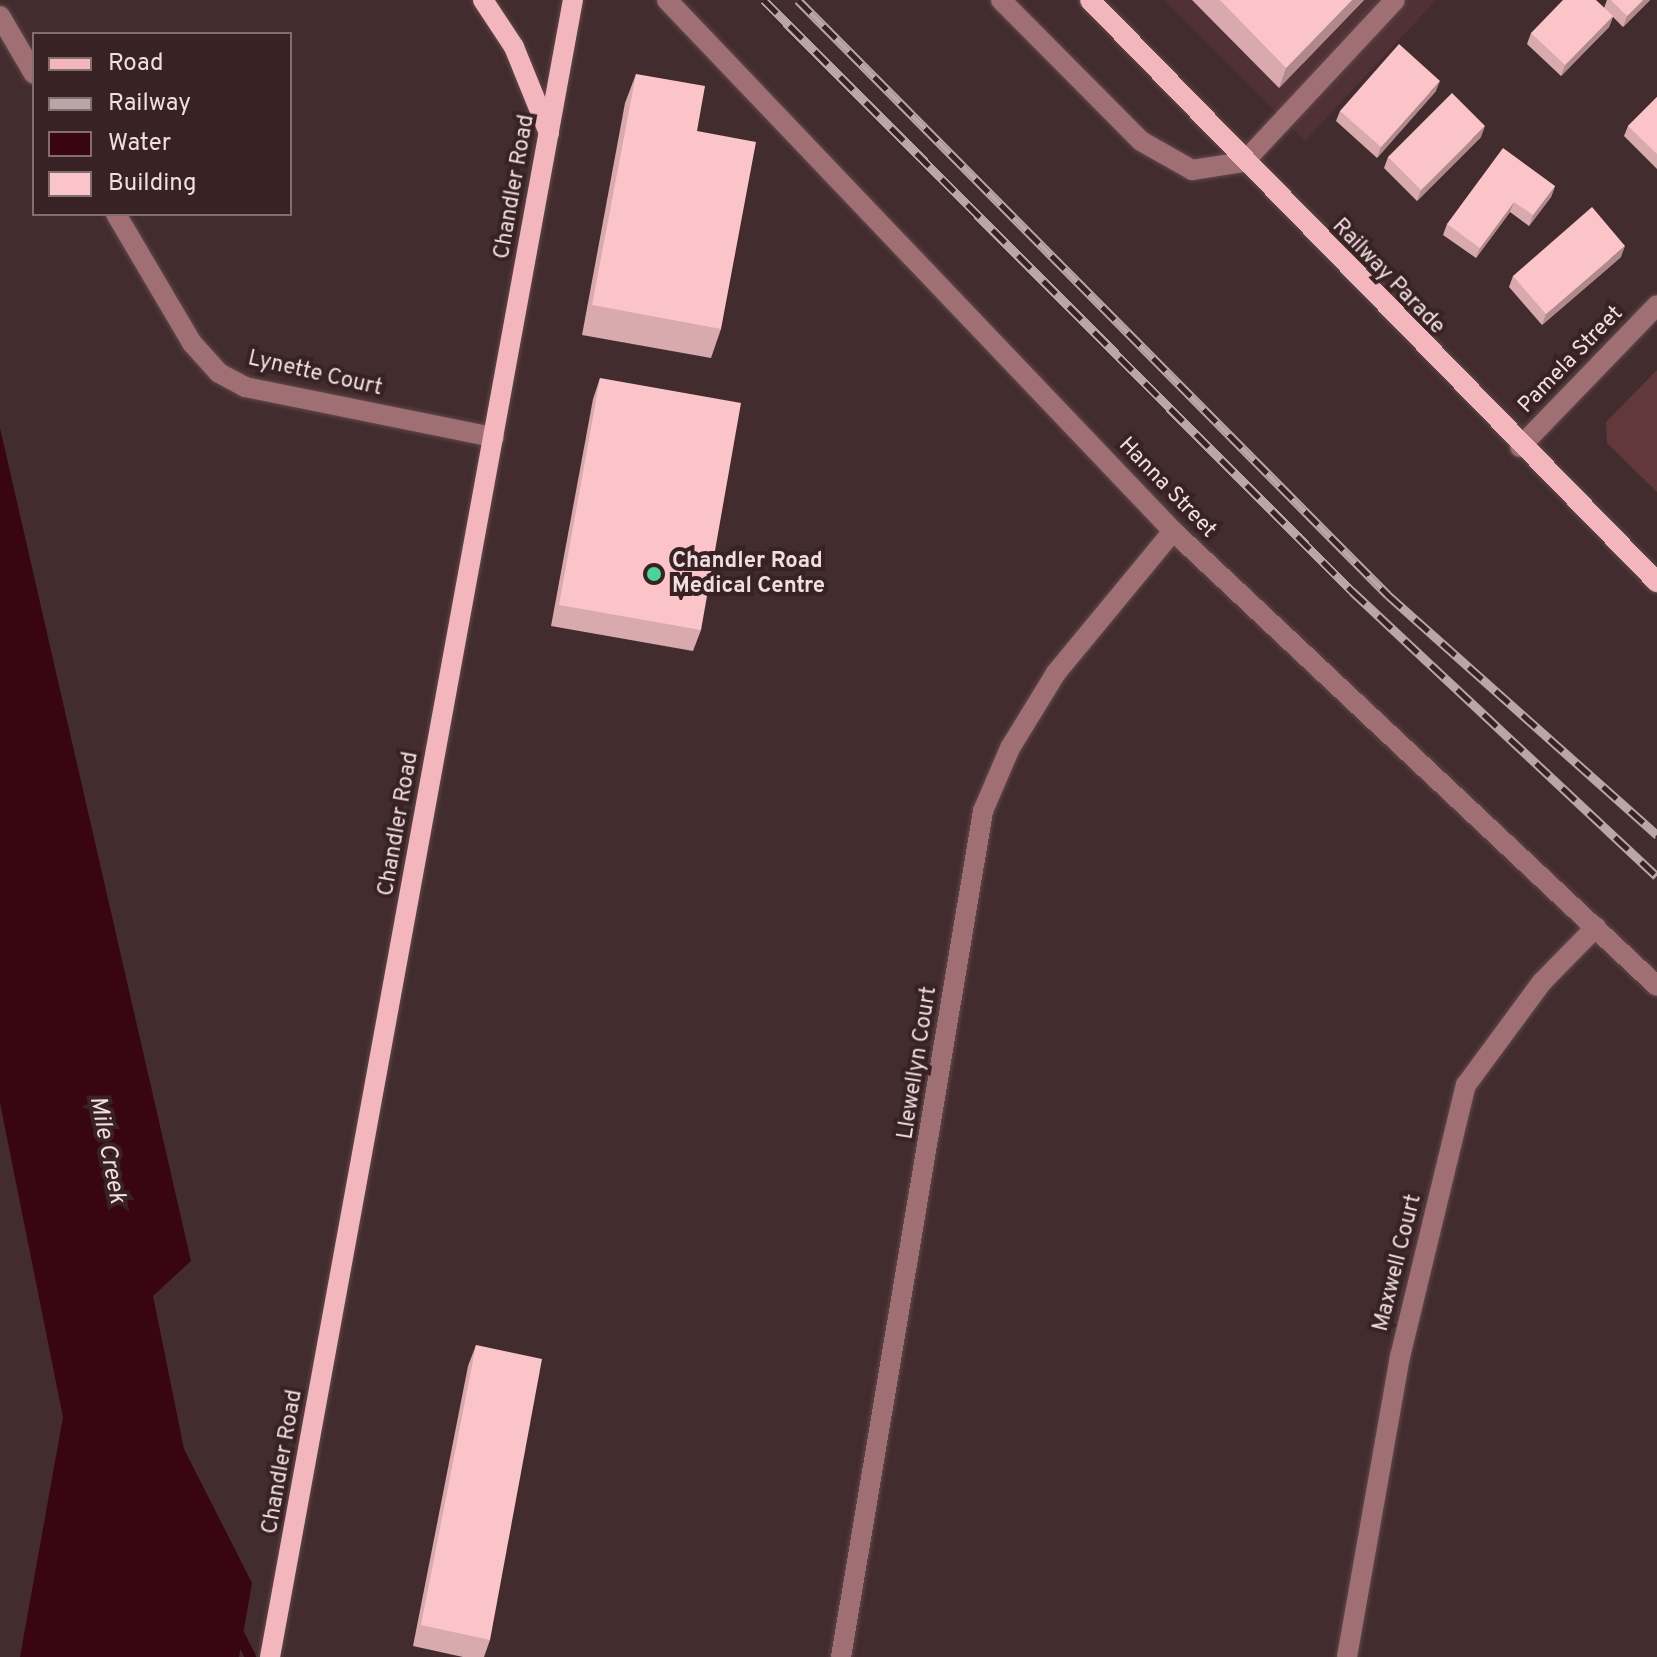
<!DOCTYPE html>
<style>
body{margin:0}
#map{position:relative;width:1657px;height:1657px;overflow:hidden;background:#432c2e;font-family:Overpass,sans-serif}
div>[style]{position:absolute}
[style*='--x']{left:calc(var(--x)*1px);top:calc(var(--y)*1px);width:calc(var(--w)*1px);rotate:calc(var(--a)*1deg)}
.built>*{inset:0;background:#503135}
.green>*{inset:0;background:#62383d}
.water>*{inset:0;background:#380511}
.stream>*{height:11px;margin:-5.5px;padding:0 5.5px;transform-origin:5.5px;border-radius:5.5px;background:#380511}
.roads{filter:drop-shadow(0 0 2px #5f494a) drop-shadow(0 0 2px #5f494a)}
.minor>*{height:20px;margin:-10px;padding:0 10px;transform-origin:10px;border-radius:10px;background:#a06f74}
.major>*{height:20px;margin:-10px;padding:0 10px;transform-origin:10px;border-radius:10px;background:#f3b6bc}
.rail>*{height:9px;margin-top:-4.5px;transform-origin:0;background:repeating-linear-gradient(90deg,#382224 0 18px,#b9a6a8 0 36px);box-sizing:border-box;border-block:2px solid #b9a6a8}
.wall>*{inset:0;background:#d8a9ad}
.shaded-wall>*{inset:0;background:#b0898d}
.building>*{inset:0;background:#fbc4c9}
.dots>*{width:22px;height:22px;translate:-50% -50%;box-sizing:border-box;border:4px solid #382224;border-radius:50%}
span{translate:-50% -50%;white-space:nowrap;text-align:center;line-height:1.15;-webkit-text-stroke:8px #382224;paint-order:stroke}
.street-label{font-size:22px;color:#efdfe0}
.poi-label{font-size:22px;color:#efdfe0;font-weight:700}
.left{translate:0 -50%;text-align:left}
.water-label{font-size:24px;color:#f3dfe0;font-style:italic}
.legend{position:absolute;left:32px;top:32px;width:260px;height:184px;box-sizing:border-box;background:#382224;border:2px solid #816e6f;margin:0;padding:10px 14px;list-style:none;font-size:24px;color:#efdfe0}
.legend li{display:flex;align-items:center;gap:16px;height:40px}
.legend b{width:40px;border:2px solid #816e6f}
</style>
<div id="map">
<div class="built">
<div style="clip-path:polygon(1164px 0,1436px 0,1305px 141px)"></div>
</div>
<div class="green">
<div style="clip-path:polygon(1657px 370px,1657px 492px,1607px 443px,1606px 422px)"></div>
</div>
<div class="water">
<div style="clip-path:polygon(0 428px,191px 1261px,153px 1296px,184px 1449px,252px 1583px,239px 1657px,20px 1657px,63px 1417px,0 1103px)"></div>
</div>
<div class="stream">
<div style="--x:236;--y:1629;--w:31;--a:63"></div>
</div>
<div class="roads">
<div class="minor">
<div style="--x:667;--y:0;--w:733;--a:46.38"></div>
<div style="--x:1173;--y:531;--w:664;--a:43.23"></div>
<div style="--x:1001;--y:0;--w:199;--a:45.2"></div>
<div style="--x:1141;--y:141;--w:59;--a:29.6"></div>
<div style="--x:1192;--y:170;--w:53;--a:-8.7"></div>
<div style="--x:1244;--y:162;--w:221;--a:-47"></div>
<div style="--x:0;--y:16;--w:67;--a:59.6"></div>
<div style="--x:116;--y:214;--w:150;--a:59.5"></div>
<div style="--x:192;--y:343;--w:40;--a:48"></div>
<div style="--x:219;--y:373;--w:30;--a:28"></div>
<div style="--x:245;--y:387;--w:254;--a:11.4"></div>
<div style="--x:1520;--y:447;--w:197;--a:-46"></div>
<div style="--x:841;--y:1657;--w:858;--a:-80.47"></div>
<div style="--x:983;--y:811;--w:69;--a:-66.8"></div>
<div style="--x:1010;--y:748;--w:88;--a:-58.5"></div>
<div style="--x:1056;--y:673;--w:184;--a:-50.5"></div>
<div style="--x:1347;--y:1657;--w:305;--a:-80"></div>
<div style="--x:1400;--y:1357;--w:280;--a:-76.4"></div>
<div style="--x:1466;--y:1085;--w:128;--a:-53.6"></div>
<div style="--x:1542;--y:982;--w:77;--a:-45.5"></div>
</div>
<div class="major">
<div style="--x:483;--y:0;--w:56;--a:56.6"></div>
<div style="--x:514;--y:47;--w:93;--a:67.9"></div>
<div style="--x:1090;--y:0;--w:813;--a:45.75"></div>
<div style="--x:270;--y:1657;--w:1684;--a:-79.64"></div>
</div>
</div>
<div class="rail">
<div style="--x:764;--y:0;--w:834;--a:45.15"></div>
<div style="--x:1352;--y:591;--w:417;--a:43.1"></div>
<div style="--x:798;--y:0;--w:838;--a:45.24"></div>
<div style="--x:1388;--y:595;--w:361;--a:41.7"></div>
</div>
<div class="wall">
<div style="clip-path:polygon(1192px 0,1364px 0,1279px 88px)"></div>
<div style="clip-path:polygon(1607px 0,1650px 0,1623px 27px,1613px 17px,1609px 27px,1561px 76px,1527px 44px,1531px 33px,1604px 8px)"></div>
<div style="clip-path:polygon(636px 74px,697px 131px,721px 329px,711px 358px,582px 335px,625px 103px)"></div>
<div style="clip-path:polygon(1436px 91px,1377px 158px,1336px 121px,1340px 111px)"></div>
<div style="clip-path:polygon(1657px 97px,1657px 169px,1624px 136px,1628px 126px)"></div>
<div style="clip-path:polygon(1481px 137px,1417px 201px,1384px 168px,1388px 157px)"></div>
<div style="clip-path:polygon(1555px 186px,1551px 197px,1529px 226px,1510px 212px,1476px 258px,1443px 235px,1447px 224px)"></div>
<div style="clip-path:polygon(1621px 257px,1542px 325px,1509px 287px,1513px 276px)"></div>
<div style="clip-path:polygon(600px 378px,701px 630px,693px 651px,551px 626px,593px 399px)"></div>
<div style="clip-path:polygon(476px 1345px,490px 1640px,484px 1657px,463px 1657px,413px 1646px,468px 1366px)"></div>
</div>
<div class="shaded-wall">
<div style="clip-path:polygon(1352px 0,1364px 0,1279px 88px,1286px 68px)"></div>
<div style="clip-path:polygon(1643px 0,1650px 0,1623px 27px,1627px 16px)"></div>
<div style="clip-path:polygon(1613px 16px,1609px 27px,1561px 76px,1565px 65px)"></div>
<div style="clip-path:polygon(1440px 81px,1436px 91px,1377px 158px,1381px 147px)"></div>
<div style="clip-path:polygon(1485px 126px,1481px 137px,1417px 201px,1421px 190px)"></div>
<div style="clip-path:polygon(1555px 186px,1551px 197px,1529px 226px,1533px 215px)"></div>
<div style="clip-path:polygon(1514px 202px,1510px 212px,1476px 258px,1480px 248px)"></div>
<div style="clip-path:polygon(1625px 246px,1621px 257px,1542px 325px,1546px 314px)"></div>
</div>
<div class="building">
<div style="clip-path:polygon(1220px 0,1352px 0,1286px 68px)"></div>
<div style="clip-path:polygon(1563px 0,1596px 0,1613px 16px,1565px 65px,1531px 33px)"></div>
<div style="clip-path:polygon(1611px 0,1643px 0,1627px 16px)"></div>
<div style="clip-path:polygon(1399px 44px,1440px 81px,1381px 147px,1340px 111px)"></div>
<div style="clip-path:polygon(636px 74px,705px 86px,697px 131px,756px 142px,721px 329px,592px 305px)"></div>
<div style="clip-path:polygon(1452px 93px,1485px 126px,1421px 190px,1388px 157px)"></div>
<div style="clip-path:polygon(1657px 97px,1657px 154px,1628px 126px)"></div>
<div style="clip-path:polygon(1503px 148px,1555px 186px,1533px 215px,1514px 202px,1480px 248px,1447px 224px)"></div>
<div style="clip-path:polygon(1592px 207px,1625px 246px,1546px 314px,1513px 276px)"></div>
<div style="clip-path:polygon(600px 378px,741px 403px,701px 630px,559px 605px)"></div>
<div style="clip-path:polygon(476px 1345px,542px 1359px,490px 1640px,421px 1625px)"></div>
</div>
<div class="dots">
<div style="left:654px;top:574px;background:#4ad49c"></div>
</div>
<div class="street-label">
<span style="left:515px;top:187px;rotate:-80deg">Chandler Road</span>
<span style="left:1388px;top:277px;rotate:46deg">Railway Parade</span>
<span style="left:1571px;top:360px;rotate:-46deg">Pamela Street</span>
<span style="left:315px;top:374px;rotate:13deg">Lynette Court</span>
<span style="left:1167px;top:488px;rotate:46deg">Hanna Street</span>
<span style="left:399px;top:824px;rotate:-80deg">Chandler Road</span>
<span style="left:918px;top:1063px;rotate:-81deg">Llewellyn Court</span>
<span style="left:1398px;top:1263px;rotate:-76deg">Maxwell Court</span>
<span style="left:283px;top:1462px;rotate:-80deg">Chandler Road</span>
</div>
<div class="poi-label">
<span class="left" style="left:672px;top:574px">Chandler Road<br>Medical Centre</span>
</div>
<div class="water-label">
<span style="left:106px;top:1150px;rotate:79deg">Mile Creek</span>
</div>
<ul class="legend">
<li><b style="height:10px;background:#f3b6bc"></b>Road</li>
<li><b style="height:10px;background:#b9a6a8"></b>Railway</li>
<li><b style="height:22px;background:#380511"></b>Water</li>
<li><b style="height:22px;background:#fbc4c9"></b>Building</li>
</ul>
</div>
